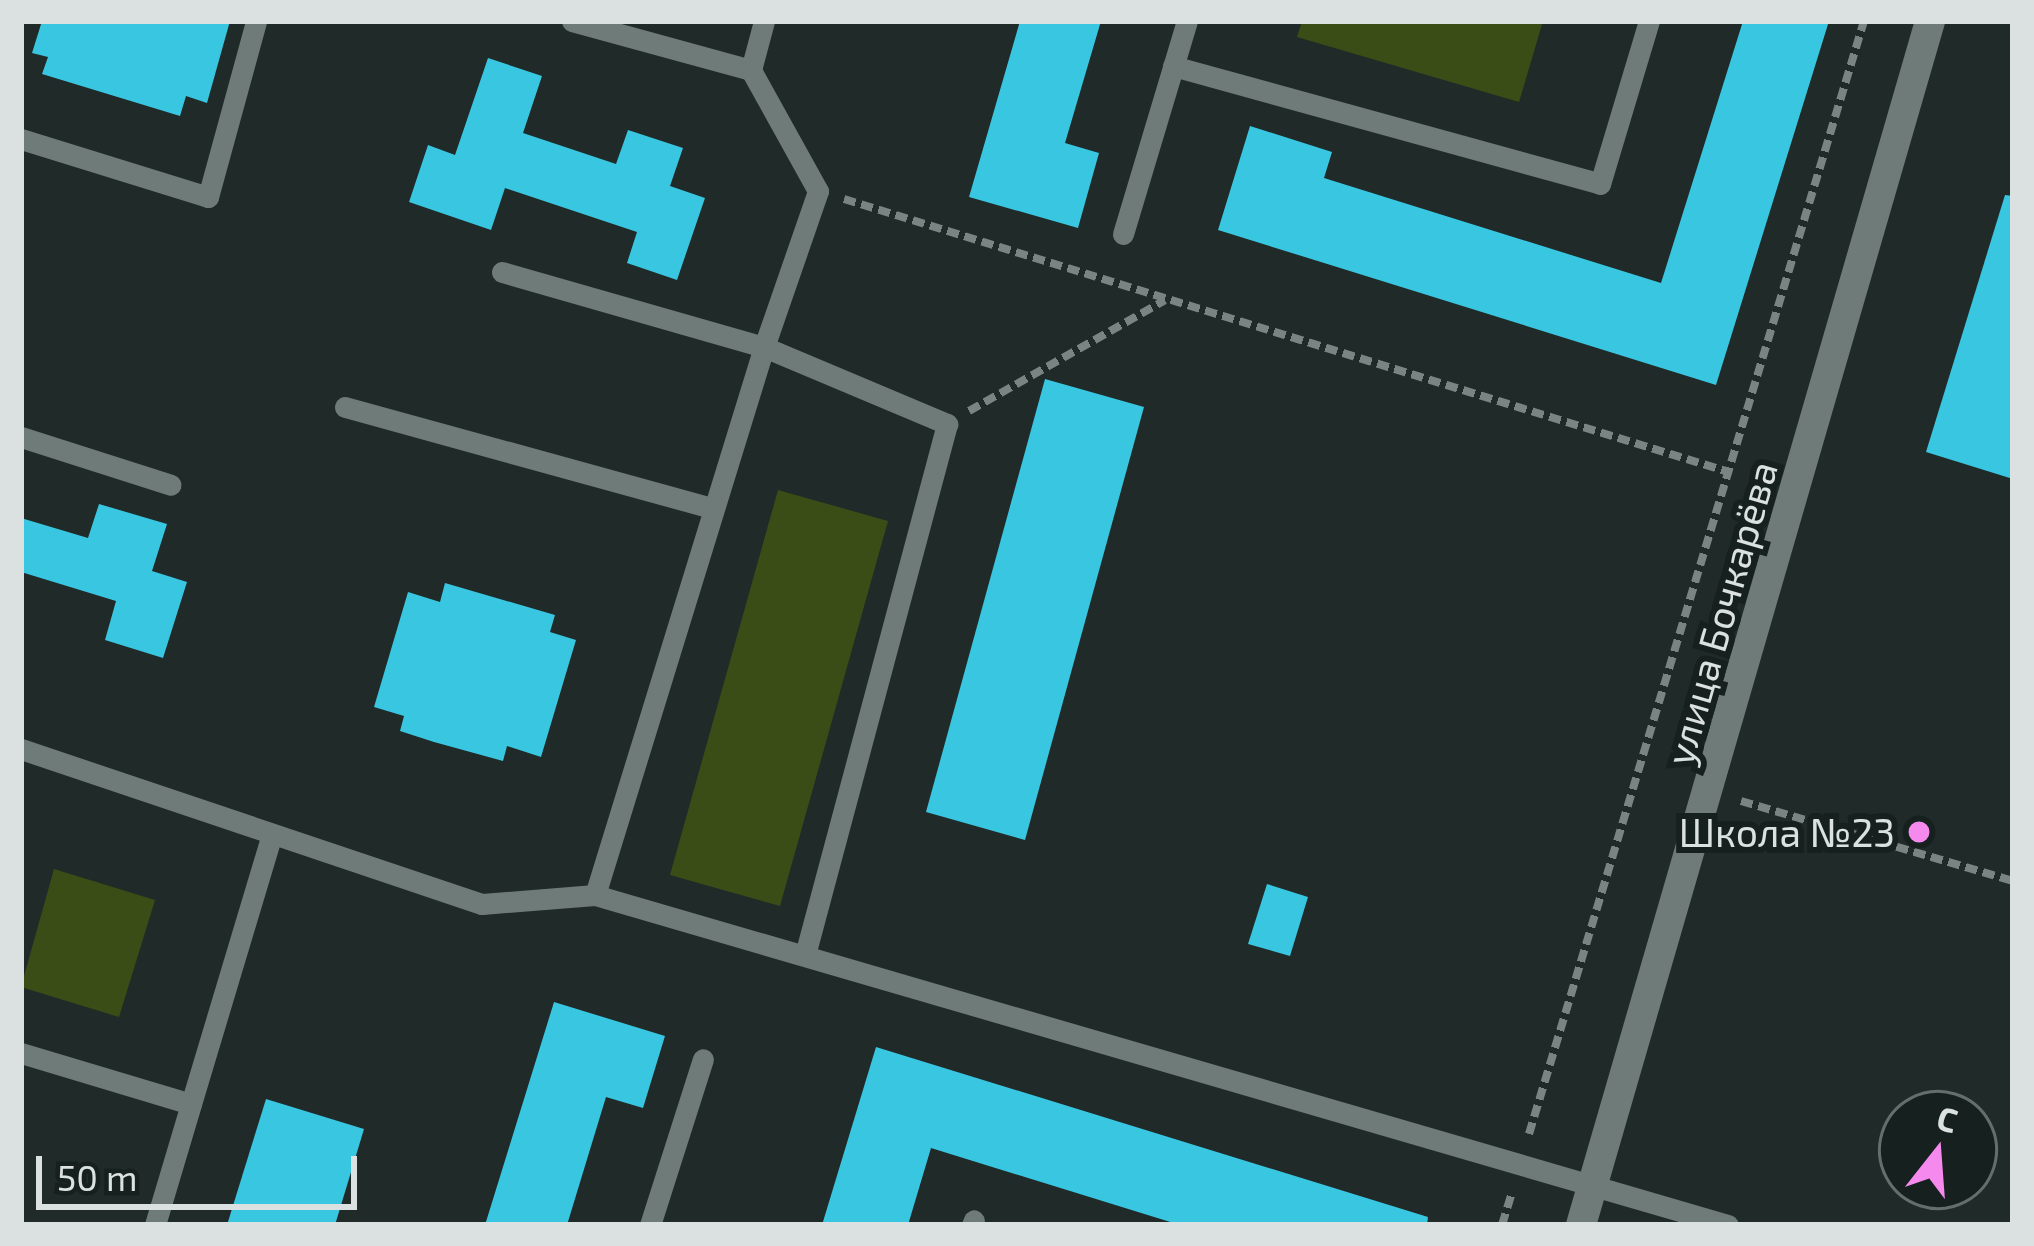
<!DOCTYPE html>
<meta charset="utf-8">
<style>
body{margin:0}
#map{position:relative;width:2034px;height:1246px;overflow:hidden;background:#202b29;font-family:"Exo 2",sans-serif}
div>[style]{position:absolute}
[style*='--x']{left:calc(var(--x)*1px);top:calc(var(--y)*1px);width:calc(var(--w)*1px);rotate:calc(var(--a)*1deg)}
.green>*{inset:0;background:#3a4d16}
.building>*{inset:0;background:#39c6e1}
.path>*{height:8px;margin-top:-4px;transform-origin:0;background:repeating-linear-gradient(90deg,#7a8482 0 12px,transparent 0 18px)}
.lane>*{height:21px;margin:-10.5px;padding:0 10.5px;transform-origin:10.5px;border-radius:10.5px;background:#6e7b78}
.street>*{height:30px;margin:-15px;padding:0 15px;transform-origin:15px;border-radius:15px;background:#6e7b78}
.dots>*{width:33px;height:33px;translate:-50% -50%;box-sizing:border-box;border:6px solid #16211f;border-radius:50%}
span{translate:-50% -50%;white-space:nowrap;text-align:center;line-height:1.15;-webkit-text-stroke:12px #16211f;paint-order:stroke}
.street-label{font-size:39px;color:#dae1e0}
.poi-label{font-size:39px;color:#dae1e0}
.right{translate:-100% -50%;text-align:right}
.frame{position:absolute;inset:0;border:24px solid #dae1e0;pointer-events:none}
.north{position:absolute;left:1878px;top:1090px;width:120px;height:120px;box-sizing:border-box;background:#16211f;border:3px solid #646e6c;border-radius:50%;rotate:17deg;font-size:33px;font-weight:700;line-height:48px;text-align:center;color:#dae1e0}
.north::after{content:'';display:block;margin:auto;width:42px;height:54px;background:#f589ee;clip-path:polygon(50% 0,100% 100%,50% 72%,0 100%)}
.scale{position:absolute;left:36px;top:1156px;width:321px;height:54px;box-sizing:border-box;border:6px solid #dae1e0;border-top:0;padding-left:15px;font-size:36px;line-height:42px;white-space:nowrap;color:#dae1e0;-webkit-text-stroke:9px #16211f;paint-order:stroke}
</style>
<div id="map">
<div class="green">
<div style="clip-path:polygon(1302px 21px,1543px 21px,1519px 102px,1297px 37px)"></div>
<div style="clip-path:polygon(778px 490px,888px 521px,780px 906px,670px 875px)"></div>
<div style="clip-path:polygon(54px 869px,155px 900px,119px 1017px,21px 987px)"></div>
</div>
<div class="building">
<div style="clip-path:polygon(42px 21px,230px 21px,207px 103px,186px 96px,180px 116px,42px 74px,48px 57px,32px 53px)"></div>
<div style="clip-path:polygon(1020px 21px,1101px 21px,1065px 143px,1099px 153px,1078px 228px,969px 197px)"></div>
<div style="clip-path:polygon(1743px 21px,1829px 21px,1716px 385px,1218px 230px,1250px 126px,1332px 152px,1324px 178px,1661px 283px)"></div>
<div style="clip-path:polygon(488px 58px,542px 76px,523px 133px,616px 164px,628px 130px,683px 148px,670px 186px,705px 198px,677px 280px,627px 263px,637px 232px,505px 188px,491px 230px,409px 202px,428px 145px,455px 155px)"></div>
<div style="clip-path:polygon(2005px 195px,2013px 196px,2013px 479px,1926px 452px)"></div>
<div style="clip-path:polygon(1045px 379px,1144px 407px,1025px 840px,926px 812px)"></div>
<div style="clip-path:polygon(99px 504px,167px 524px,152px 571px,187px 582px,163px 658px,105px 640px,116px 601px,21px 572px,21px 518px,88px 538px)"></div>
<div style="clip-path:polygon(445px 583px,555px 615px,550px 632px,576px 640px,541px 757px,507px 746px,503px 761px,434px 742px,400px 731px,404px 716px,374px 707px,408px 592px,440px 602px)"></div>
<div style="clip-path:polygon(1267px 884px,1308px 897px,1290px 956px,1248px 944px)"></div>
<div style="clip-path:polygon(554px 1002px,665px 1036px,643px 1108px,606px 1097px,567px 1225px,485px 1225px)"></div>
<div style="clip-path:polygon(876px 1047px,1428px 1217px,1427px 1225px,1180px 1225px,931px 1148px,908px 1225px,822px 1225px)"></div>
<div style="clip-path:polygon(266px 1099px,364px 1129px,335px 1225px,227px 1225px)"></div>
</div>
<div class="path">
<div style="--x:844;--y:199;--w:929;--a:17.15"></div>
<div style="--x:969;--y:411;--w:225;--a:-29.5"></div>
<div style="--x:1741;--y:801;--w:284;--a:16.4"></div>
<div style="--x:1529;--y:1134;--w:1162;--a:-73.25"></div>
<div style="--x:1502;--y:1225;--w:31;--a:-73"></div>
</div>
<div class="lane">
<div style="--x:572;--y:21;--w:186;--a:15.3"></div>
<div style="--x:751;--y:70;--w:51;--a:-75.1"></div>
<div style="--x:1173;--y:66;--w:443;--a:15.4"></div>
<div style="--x:1600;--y:184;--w:170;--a:-73.3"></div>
<div style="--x:21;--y:139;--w:196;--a:17.2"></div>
<div style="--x:208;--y:197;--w:182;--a:-74.7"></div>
<div style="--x:1123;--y:234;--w:222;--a:-73.3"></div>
<div style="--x:502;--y:272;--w:273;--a:16"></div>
<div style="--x:764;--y:347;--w:165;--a:-70.9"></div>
<div style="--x:818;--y:191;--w:138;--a:-119"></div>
<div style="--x:345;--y:407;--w:377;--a:15.4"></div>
<div style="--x:21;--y:437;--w:157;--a:17.7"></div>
<div style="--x:21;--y:749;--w:486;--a:18.6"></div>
<div style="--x:482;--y:904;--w:113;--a:-4.6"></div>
<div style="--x:595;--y:895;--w:1180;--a:16.24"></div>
<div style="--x:595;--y:895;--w:573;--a:-72.86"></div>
<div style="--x:764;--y:347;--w:199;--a:22.8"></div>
<div style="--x:947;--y:424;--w:550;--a:104.97"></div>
<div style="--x:21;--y:1053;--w:177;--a:16.7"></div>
<div style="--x:191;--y:1104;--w:126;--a:106.6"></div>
<div style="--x:191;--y:1104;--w:282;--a:-73.3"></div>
<div style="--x:650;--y:1225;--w:174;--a:-72.3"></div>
<div style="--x:972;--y:1225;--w:5;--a:-68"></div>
</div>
<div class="street">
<div style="--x:1581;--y:1225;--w:1254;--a:-73.83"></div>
</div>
<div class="dots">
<div style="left:1919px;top:832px;background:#f589ee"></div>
</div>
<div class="street-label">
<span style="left:1721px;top:613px;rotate:-74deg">улица Бочкарёва</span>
</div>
<div class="poi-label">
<span class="right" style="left:1895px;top:832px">Школа №23</span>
</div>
<div class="frame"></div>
<div class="north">С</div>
<div class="scale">50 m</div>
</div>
